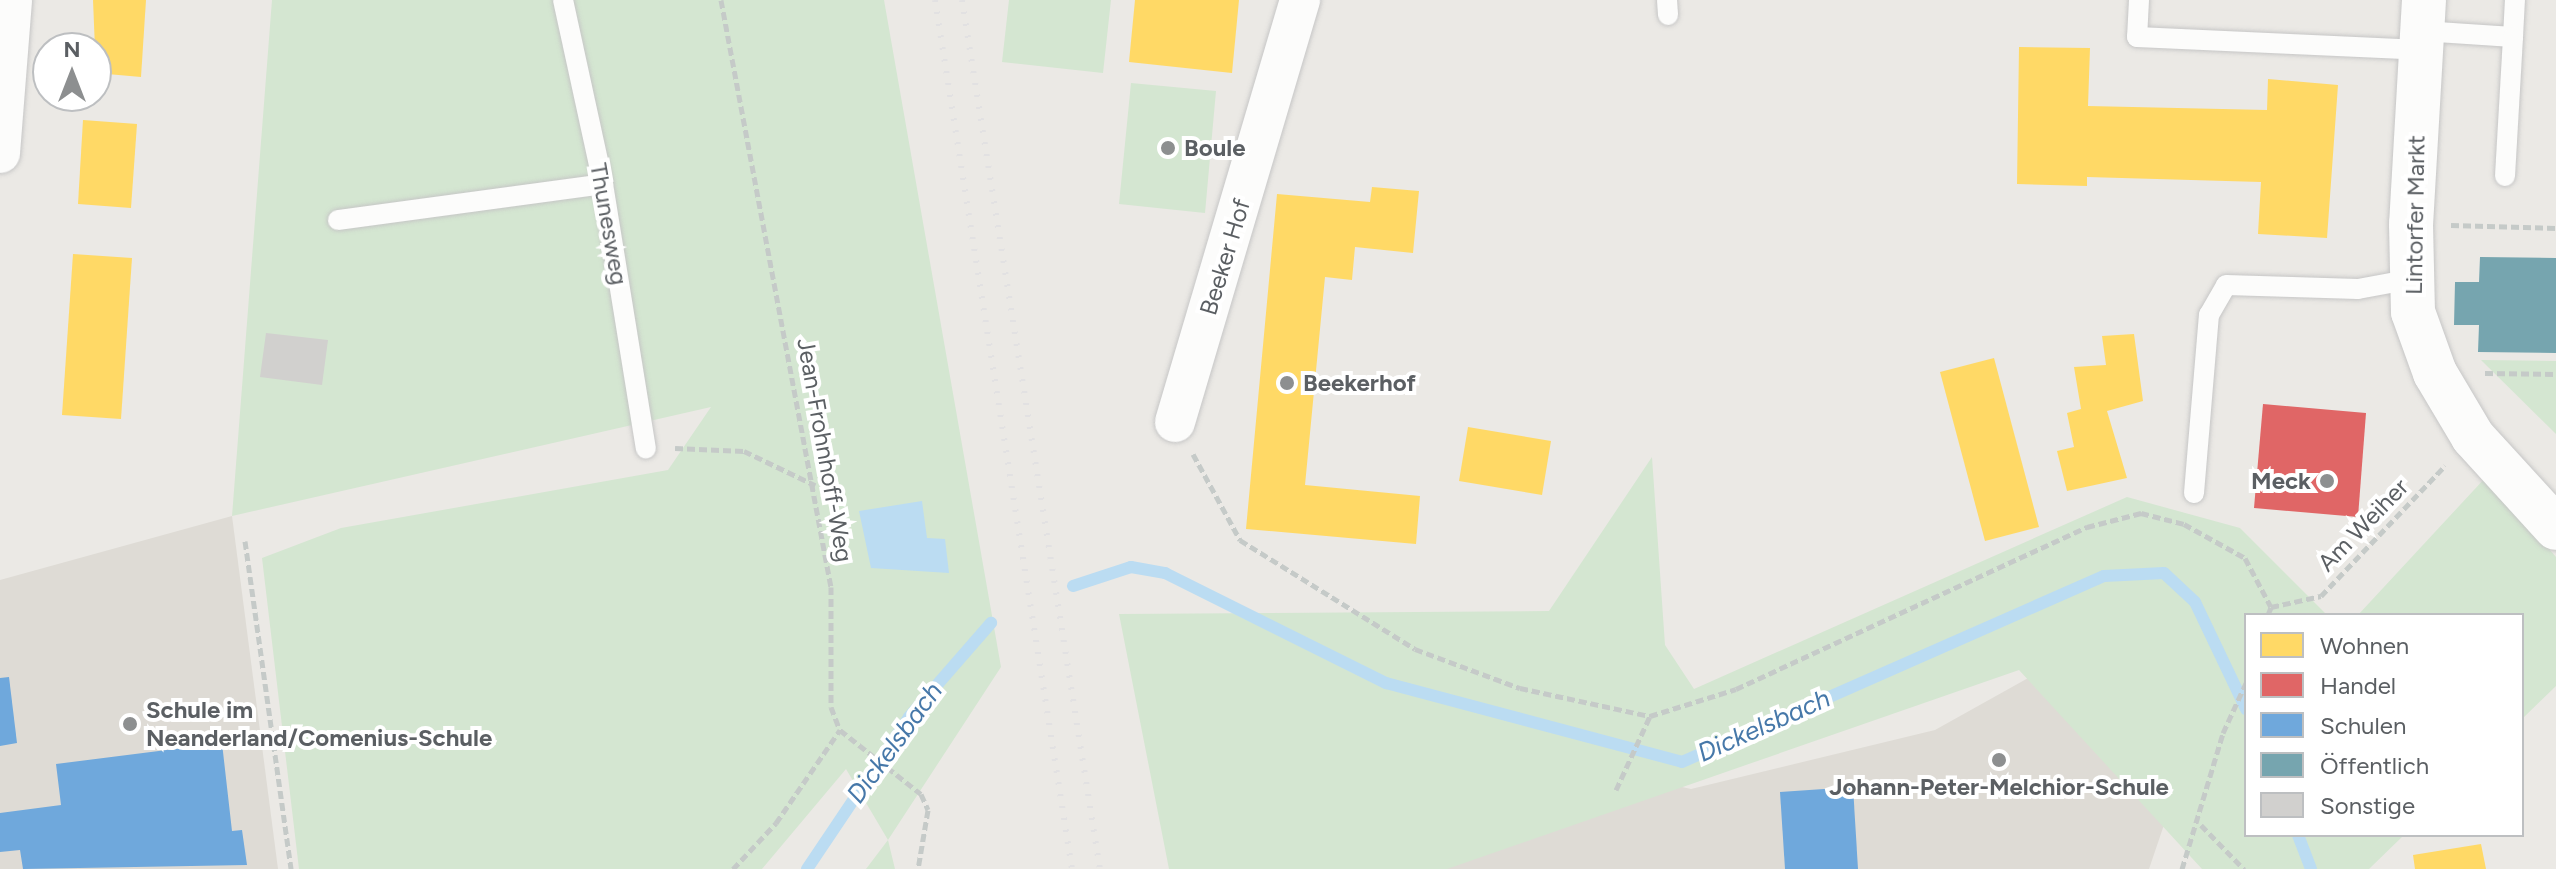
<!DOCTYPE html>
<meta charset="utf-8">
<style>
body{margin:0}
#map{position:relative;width:2556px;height:869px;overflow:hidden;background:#ebe9e5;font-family:Figtree,sans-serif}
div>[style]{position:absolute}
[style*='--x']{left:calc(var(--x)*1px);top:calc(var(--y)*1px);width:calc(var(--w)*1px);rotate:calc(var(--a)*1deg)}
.education>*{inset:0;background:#dedbd5}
.green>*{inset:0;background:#d4e6d1}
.water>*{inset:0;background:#bbdcf2}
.homes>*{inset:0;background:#ffd966}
.shops>*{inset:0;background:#e06666}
.schools>*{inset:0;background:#6fa8dc}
.public>*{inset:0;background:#76a5af}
.stream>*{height:12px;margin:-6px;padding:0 6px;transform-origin:6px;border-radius:6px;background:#bbdcf2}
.building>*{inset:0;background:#d1d0ce}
.path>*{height:5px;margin-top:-2.5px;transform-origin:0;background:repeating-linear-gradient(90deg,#c5cac8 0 8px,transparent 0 12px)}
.roads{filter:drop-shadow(0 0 2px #c6c6c6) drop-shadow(0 0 2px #c6c6c6)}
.lane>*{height:20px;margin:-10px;padding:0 10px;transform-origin:10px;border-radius:10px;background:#fcfcfb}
.street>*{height:40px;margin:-20px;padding:0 20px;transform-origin:20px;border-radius:20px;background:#fcfcfb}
.secondary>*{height:44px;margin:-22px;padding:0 22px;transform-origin:22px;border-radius:22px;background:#fcfcfb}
.rail>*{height:6px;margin-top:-3px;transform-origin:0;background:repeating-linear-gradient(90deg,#e2e1e2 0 2px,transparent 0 12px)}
.dots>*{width:22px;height:22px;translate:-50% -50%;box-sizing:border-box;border:4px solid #fff;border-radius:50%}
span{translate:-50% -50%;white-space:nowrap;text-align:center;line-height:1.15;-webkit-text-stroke:8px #fff;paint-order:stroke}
.poi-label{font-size:24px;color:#5b5f63;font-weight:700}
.left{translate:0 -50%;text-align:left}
.right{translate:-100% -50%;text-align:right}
.street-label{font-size:24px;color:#5b5f63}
.water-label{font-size:26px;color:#4678a9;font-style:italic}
.legend{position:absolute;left:2244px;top:613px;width:280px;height:224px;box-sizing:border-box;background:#fff;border:2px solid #bdbfc1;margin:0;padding:10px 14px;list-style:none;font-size:24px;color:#5b5f63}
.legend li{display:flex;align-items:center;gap:16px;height:40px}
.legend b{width:40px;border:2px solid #bdbfc1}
.north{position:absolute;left:32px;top:32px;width:80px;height:80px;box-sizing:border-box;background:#fff;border:2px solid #bdbfc1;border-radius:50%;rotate:0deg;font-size:22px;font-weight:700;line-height:32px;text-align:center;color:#5b5f63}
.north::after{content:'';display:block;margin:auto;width:28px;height:36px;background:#8d8f90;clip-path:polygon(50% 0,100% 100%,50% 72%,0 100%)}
</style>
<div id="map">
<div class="education">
<div style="clip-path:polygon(232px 516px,278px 869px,0 869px,0 580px)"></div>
<div style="clip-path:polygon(2130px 621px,2201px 716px,2149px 869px,1345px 869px,1427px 730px,1691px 789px,1935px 730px)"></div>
</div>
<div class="green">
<div style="clip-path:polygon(272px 0,884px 0,1001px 667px,888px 840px,895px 869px,866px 869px,888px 840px,846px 769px,762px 869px,299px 869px,262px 558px,341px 528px,668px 470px,711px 407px,232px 516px)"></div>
<div style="clip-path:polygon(1009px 0,1111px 0,1103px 73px,1002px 62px)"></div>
<div style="clip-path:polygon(1131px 83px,1216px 91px,1205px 213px,1119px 204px)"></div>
<div style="clip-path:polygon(2481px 360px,2556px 361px,2556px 434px)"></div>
<div style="clip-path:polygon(1652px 457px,1665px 645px,1694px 689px,2127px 497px,2240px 528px,2327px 615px,2246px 615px,2246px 835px,2404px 835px,2369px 869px,2202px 869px,2019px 670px,1447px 869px,1169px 869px,1119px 614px,1549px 611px)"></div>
<div style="clip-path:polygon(2486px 477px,2556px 557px,2556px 686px,2522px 719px,2522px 615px,2358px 615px)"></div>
</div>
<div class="water">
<div style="clip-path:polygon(922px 501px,927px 538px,945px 539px,949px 573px,871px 568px,859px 511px)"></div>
</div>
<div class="homes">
<div style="clip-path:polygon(93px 0,146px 0,141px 77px,96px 73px)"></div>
<div style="clip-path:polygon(1135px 0,1239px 0,1232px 73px,1129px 62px)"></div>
<div style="clip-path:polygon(2019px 47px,2090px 48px,2088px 106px,2267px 110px,2268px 79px,2338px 85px,2327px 238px,2258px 234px,2261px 182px,2087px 177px,2087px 186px,2017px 184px)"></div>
<div style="clip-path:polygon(83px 120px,137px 124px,131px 208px,78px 204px)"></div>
<div style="clip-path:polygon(1372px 187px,1419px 191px,1413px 253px,1355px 247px,1352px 280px,1325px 277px,1305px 485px,1420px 496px,1416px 544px,1246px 529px,1277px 194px,1370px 202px)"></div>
<div style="clip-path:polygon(73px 254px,132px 258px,121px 419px,62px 415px)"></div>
<div style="clip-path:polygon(2134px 334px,2143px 401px,2107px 411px,2127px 478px,2067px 491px,2057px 451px,2074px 447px,2067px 413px,2081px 409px,2074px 367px,2106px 365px,2102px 336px)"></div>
<div style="clip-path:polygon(1994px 358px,2039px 527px,1985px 541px,1940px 372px)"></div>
<div style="clip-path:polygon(1468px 427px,1551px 441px,1542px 495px,1459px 481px)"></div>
<div style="clip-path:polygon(2481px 844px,2486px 869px,2415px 869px,2413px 855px)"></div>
</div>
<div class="shops">
<div style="clip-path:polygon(2263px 404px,2366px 413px,2358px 517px,2254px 508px)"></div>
</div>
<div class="schools">
<div style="clip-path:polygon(9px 677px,17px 743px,0 746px,0 678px)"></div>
<div style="clip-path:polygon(222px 743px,232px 831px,242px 830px,247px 865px,23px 869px,20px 850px,0 852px,0 813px,61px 805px,56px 764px)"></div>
<div style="clip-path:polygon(1853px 787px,1858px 869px,1785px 869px,1780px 792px)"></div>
</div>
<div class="public">
<div style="clip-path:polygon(2480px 257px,2556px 258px,2556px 353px,2478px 352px,2479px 325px,2454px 325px,2455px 282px,2479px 282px)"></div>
</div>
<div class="stream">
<div style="--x:1073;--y:586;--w:61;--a:-18.1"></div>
<div style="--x:1131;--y:567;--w:35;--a:10"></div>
<div style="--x:1165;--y:573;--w:247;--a:26.5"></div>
<div style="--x:1386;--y:683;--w:306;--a:14.9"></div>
<div style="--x:1682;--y:762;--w:461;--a:-23.8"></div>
<div style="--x:2104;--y:576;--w:60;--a:-2.9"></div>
<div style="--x:2164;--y:573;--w:42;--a:43.1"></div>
<div style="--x:2195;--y:602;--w:119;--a:64.5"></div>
<div style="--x:2298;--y:835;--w:36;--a:69"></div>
<div style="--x:807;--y:869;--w:183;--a:-56.1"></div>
<div style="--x:909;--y:717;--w:125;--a:-48.9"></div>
</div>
<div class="building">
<div style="clip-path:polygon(266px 333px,328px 340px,322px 385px,260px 377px)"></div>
</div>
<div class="path">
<div style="--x:721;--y:0;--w:597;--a:79.39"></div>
<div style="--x:831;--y:587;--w:120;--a:90"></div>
<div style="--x:831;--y:707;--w:25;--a:69"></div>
<div style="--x:840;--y:730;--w:103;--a:38.3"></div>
<div style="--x:921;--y:794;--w:17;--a:66"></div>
<div style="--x:928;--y:810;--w:60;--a:99.6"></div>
<div style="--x:2451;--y:225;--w:105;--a:1.6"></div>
<div style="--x:2485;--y:373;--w:71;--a:0.8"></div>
<div style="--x:675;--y:448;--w:69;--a:2.5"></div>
<div style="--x:744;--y:451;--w:79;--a:25.6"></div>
<div style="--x:1193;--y:454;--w:98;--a:61.3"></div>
<div style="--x:1240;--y:540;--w:206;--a:31.9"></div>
<div style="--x:1415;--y:649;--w:112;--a:20.4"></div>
<div style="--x:1520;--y:688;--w:133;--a:12.2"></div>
<div style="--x:1650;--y:716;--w:90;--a:-17.4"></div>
<div style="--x:1736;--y:689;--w:387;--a:-24.8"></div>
<div style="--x:2087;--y:527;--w:56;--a:-14.5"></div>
<div style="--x:2141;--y:513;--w:44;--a:14.3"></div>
<div style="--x:2184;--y:524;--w:70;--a:29.1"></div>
<div style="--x:2245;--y:558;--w:55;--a:62"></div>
<div style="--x:245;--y:541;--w:331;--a:82"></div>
<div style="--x:2271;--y:607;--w:51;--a:-12.4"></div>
<div style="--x:2321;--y:596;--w:180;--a:-46.4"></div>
<div style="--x:2268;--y:615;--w:9;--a:-69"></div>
<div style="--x:1616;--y:790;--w:81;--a:-65.3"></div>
<div style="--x:2201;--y:825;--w:62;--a:45.7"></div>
<div style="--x:733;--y:869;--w:63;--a:-46.9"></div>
<div style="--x:776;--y:823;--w:113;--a:-55.5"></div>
<div style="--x:2182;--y:869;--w:142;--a:-73.2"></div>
<div style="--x:2223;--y:733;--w:55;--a:-65.3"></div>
</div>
<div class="roads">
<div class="lane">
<div style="--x:563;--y:0;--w:188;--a:77.7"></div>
<div style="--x:603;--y:184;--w:268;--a:80.8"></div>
<div style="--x:1667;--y:0;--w:15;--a:86"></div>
<div style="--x:2139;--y:0;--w:37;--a:93"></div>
<div style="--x:2137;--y:37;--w:284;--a:2.6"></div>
<div style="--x:2422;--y:31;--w:91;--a:3.8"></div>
<div style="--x:2513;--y:37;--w:37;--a:-87"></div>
<div style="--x:2505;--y:176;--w:139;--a:-86.7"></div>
<div style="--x:338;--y:220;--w:267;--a:-7.7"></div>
<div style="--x:2194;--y:493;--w:179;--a:-85.2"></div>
<div style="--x:2209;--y:315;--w:34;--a:-60"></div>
<div style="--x:2226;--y:285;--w:132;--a:1.7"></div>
<div style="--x:2358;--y:289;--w:55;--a:-10.5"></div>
</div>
<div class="street">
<div style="--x:0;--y:153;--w:153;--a:-85.5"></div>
<div style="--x:1175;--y:422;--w:440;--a:-73.5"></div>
</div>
<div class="secondary">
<div style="--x:2424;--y:0;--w:224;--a:93.3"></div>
<div style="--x:2411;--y:224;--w:88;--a:88.7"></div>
<div style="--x:2413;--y:312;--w:65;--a:70.2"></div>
<div style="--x:2435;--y:373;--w:74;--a:59.3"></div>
<div style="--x:2473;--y:437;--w:123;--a:47.6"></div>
</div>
</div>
<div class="rail">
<div style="--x:935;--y:0;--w:880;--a:81.04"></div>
<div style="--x:962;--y:0;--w:880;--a:80.98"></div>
</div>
<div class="dots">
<div style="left:1168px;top:148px;background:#8d8f90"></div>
<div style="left:1287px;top:383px;background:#8d8f90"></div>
<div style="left:2327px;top:481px;background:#8d8f90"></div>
<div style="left:130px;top:724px;background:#8d8f90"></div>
<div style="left:1999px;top:760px;background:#8d8f90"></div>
</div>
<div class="poi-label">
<span class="left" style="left:1184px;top:148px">Boule</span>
<span class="left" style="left:1303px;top:383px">Beekerhof</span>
<span class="right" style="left:2311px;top:481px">Meck</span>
<span class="left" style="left:146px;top:724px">Schule im<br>Neanderland/Comenius-Schule</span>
<span style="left:1999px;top:787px">Johann-Peter-Melchior-Schule</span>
</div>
<div class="street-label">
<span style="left:2415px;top:215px;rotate:-89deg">Lintorfer Markt</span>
<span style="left:609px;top:224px;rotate:80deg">Thunesweg</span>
<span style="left:1225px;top:257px;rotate:-73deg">Beeker Hof</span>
<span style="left:825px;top:450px;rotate:80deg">Jean-Frohnhoff-Weg</span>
<span style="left:2363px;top:525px;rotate:-46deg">Am Weiher</span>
</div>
<div class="water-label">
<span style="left:1764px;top:726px;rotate:-24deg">Dickelsbach</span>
<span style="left:895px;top:743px;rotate:-54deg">Dickelsbach</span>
</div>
<ul class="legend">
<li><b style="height:22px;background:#ffd966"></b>Wohnen</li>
<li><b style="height:22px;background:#e06666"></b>Handel</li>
<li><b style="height:22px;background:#6fa8dc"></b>Schulen</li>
<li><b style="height:22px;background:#76a5af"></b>Öffentlich</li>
<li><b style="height:22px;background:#d1d0ce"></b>Sonstige</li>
</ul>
<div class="north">N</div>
</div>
